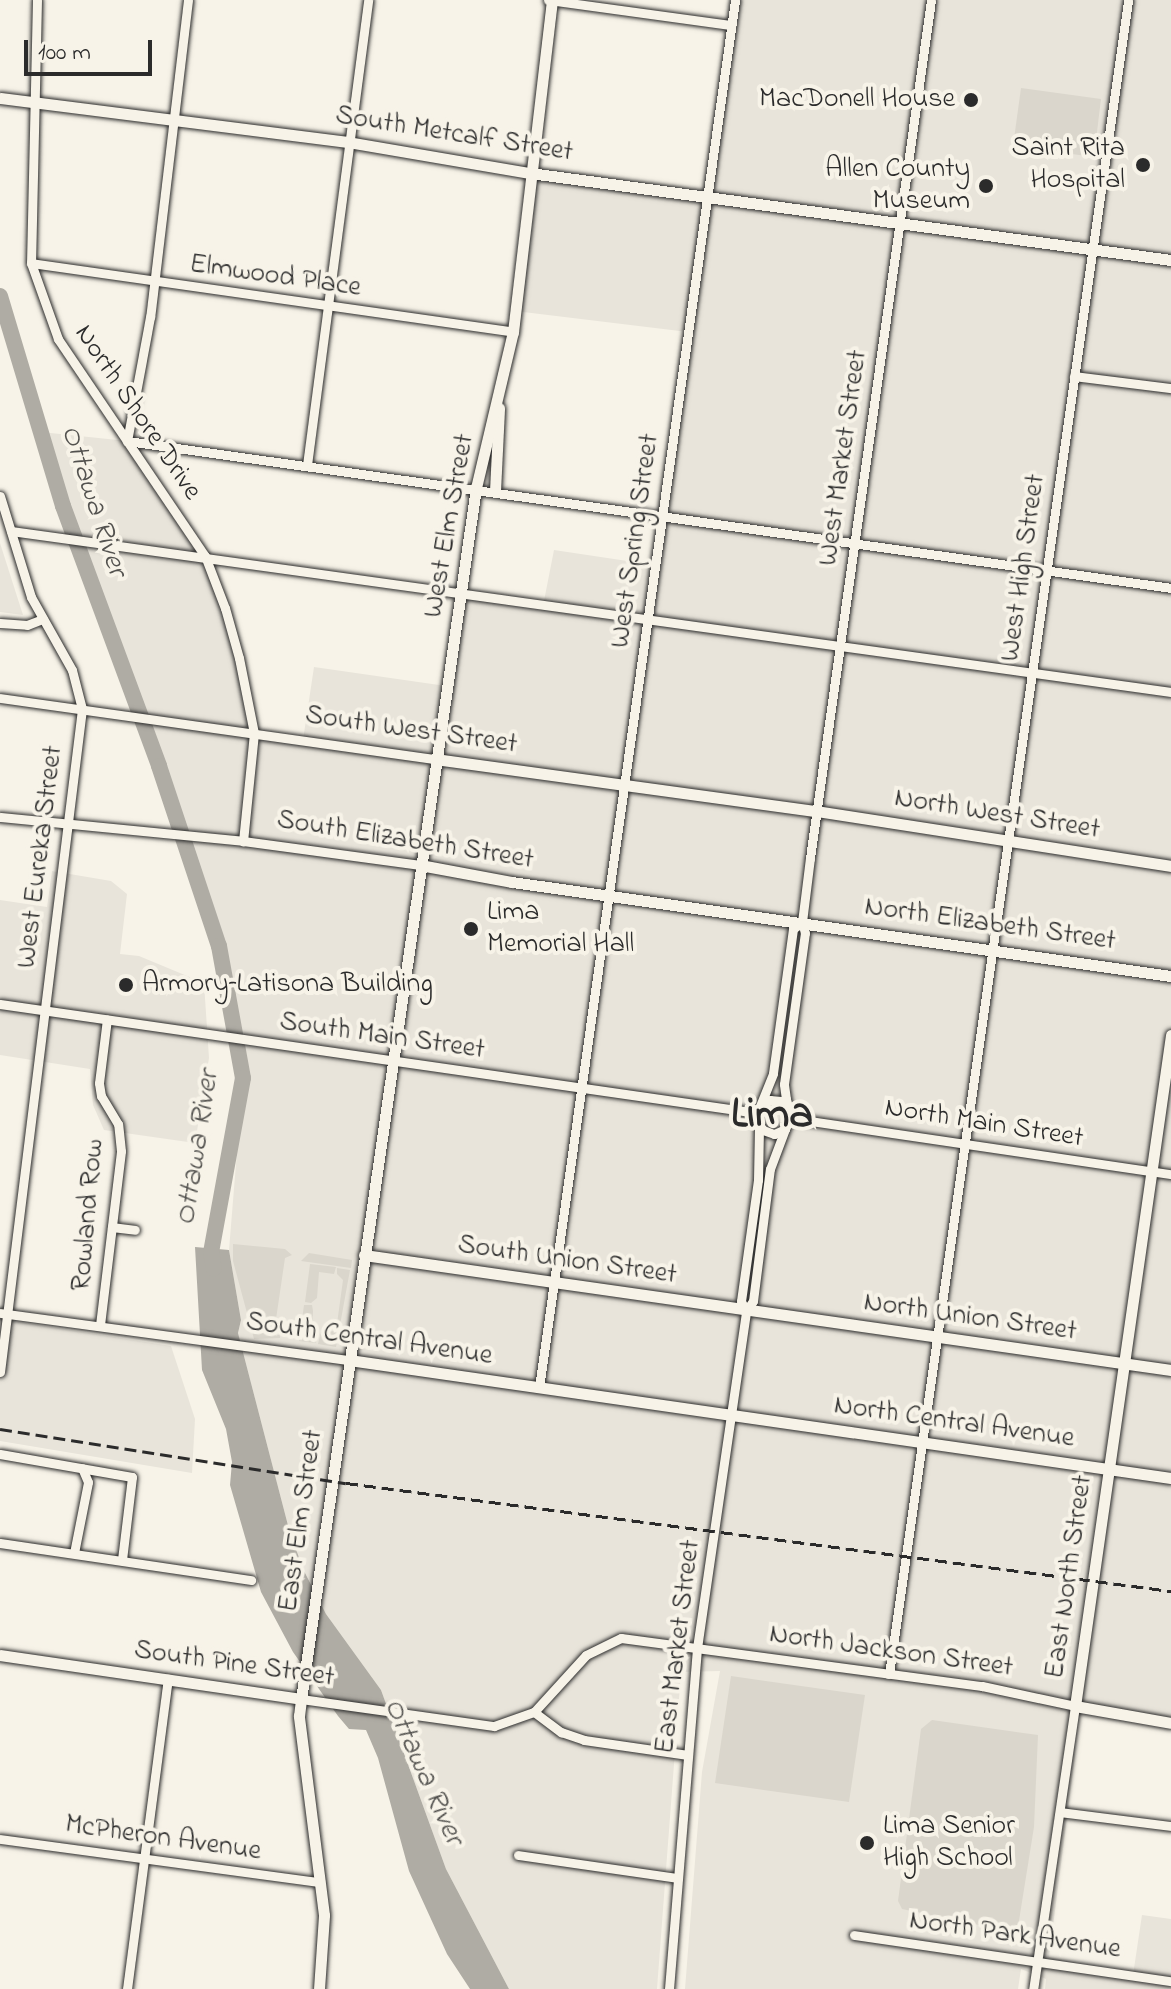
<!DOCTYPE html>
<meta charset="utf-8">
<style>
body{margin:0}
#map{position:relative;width:1171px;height:1989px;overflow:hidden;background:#f7f3e8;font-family:"Indie Flower",sans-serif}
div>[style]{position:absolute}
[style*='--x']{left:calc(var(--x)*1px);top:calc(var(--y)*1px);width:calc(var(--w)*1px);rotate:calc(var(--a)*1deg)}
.built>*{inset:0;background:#e8e4da}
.green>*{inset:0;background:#dad6cc}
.water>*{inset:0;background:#afaca4}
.river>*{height:16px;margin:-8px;padding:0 8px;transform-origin:8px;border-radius:8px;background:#afaca4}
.roads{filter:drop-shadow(0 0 2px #2b2b2b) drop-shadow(0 0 2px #2b2b2b)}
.minor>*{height:9px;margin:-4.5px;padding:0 4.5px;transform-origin:4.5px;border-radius:4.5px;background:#f7f3e8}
.major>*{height:11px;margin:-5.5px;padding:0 5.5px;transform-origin:5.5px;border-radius:5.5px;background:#f7f3e8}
.rail>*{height:3px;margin-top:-1.5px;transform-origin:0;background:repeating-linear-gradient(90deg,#2b2b2b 0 12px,transparent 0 18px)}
.dots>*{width:22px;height:22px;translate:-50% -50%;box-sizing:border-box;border:4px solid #f7f3e8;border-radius:50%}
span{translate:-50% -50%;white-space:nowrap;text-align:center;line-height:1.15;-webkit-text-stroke:8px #f7f3e8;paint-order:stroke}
.poi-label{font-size:28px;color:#2b2b2b}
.right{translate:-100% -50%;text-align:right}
.left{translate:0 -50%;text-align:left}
.street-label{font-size:28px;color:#2b2b2b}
.water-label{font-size:30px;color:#53524f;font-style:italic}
.town-label{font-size:44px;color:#2b2b2b;font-weight:700}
.scale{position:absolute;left:24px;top:40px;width:128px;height:36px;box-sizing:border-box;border:4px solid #2b2b2b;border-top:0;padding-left:10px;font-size:24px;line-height:28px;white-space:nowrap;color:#2b2b2b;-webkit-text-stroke:6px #f7f3e8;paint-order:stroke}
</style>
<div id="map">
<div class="built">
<div style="clip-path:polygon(735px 0,1171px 0,1171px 1723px,1075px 1707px,1075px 1756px,1049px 1957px,1133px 1975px,1142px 1915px,1171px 1919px,1171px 1989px,1045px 1989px,1046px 1979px,1021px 1969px,1018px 1989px,685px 1989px,702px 1772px,720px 1671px,681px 1672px,657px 1989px,509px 1989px,446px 1869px,381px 1690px,326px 1614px,304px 1571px,290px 1533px,238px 1333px,241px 1320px,229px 1250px,243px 1078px,219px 946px,159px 766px,63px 506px,41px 432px,127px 441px,185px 525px,225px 608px,254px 733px,303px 740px,314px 667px,446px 686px,460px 594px,543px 606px,554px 550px,654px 565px,688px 332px,515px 311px,530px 173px,708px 197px)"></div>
<div style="clip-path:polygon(0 543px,23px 615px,0 612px)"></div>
<div style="clip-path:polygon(52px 871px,111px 881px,127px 894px,120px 954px,139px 956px,204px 983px,209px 1058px,195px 1143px,104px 1130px,93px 1105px,90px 1069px,0 1055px,0 900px,47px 907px)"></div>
<div style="clip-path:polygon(0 1319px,171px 1346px,195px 1419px,192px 1473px,0 1441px)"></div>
</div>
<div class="green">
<div style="clip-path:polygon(1021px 88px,1101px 99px,1094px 157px,1013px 146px)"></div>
<div style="clip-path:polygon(233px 1244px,285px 1249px,292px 1255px,285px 1258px,275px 1326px,271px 1329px,276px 1336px,280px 1334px,280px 1338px,254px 1339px,233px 1261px)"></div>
<div style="clip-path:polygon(309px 1253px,352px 1260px,351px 1268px,301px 1261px)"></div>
<div style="clip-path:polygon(310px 1264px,336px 1267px,334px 1274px,319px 1272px,317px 1298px,311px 1303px,305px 1302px)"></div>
<div style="clip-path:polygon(337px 1268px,350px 1270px,336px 1347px,318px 1344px,321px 1332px,336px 1331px,343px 1280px,337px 1274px)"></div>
<div style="clip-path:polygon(304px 1305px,312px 1305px,313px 1311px,312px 1333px,317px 1334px,316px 1343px,299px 1341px)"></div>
<div style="clip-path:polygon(731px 1676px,865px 1695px,849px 1802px,715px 1783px)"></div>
<div style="clip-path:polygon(932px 1720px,1038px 1735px,1034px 1827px,1017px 1933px,902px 1909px,898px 1901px,921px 1729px)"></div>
</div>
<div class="water">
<div style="clip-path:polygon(195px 1247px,229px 1250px,241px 1320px,238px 1333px,290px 1533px,304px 1571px,326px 1614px,381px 1690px,446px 1869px,509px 1989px,470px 1989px,447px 1954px,409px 1871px,378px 1758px,366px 1730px,349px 1729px,338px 1716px,293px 1652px,261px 1592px,230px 1485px,232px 1462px,226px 1429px,202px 1370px)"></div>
</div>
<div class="river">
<div style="--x:0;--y:296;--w:219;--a:73.3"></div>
<div style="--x:63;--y:506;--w:277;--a:69.7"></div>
<div style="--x:159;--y:766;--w:190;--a:71.6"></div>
<div style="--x:219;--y:946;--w:134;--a:79.7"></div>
<div style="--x:243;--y:1078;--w:177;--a:100.4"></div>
<div style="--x:211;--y:1252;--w:17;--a:80"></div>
</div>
<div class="roads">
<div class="minor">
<div style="--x:37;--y:0;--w:263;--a:91.3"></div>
<div style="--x:31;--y:263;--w:81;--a:70.4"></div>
<div style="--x:58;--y:339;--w:262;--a:55.9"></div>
<div style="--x:205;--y:556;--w:56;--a:69"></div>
<div style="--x:225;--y:608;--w:52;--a:74.4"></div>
<div style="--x:239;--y:658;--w:76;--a:78.7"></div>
<div style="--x:254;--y:733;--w:109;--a:95.8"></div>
<div style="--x:188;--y:0;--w:319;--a:96.8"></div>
<div style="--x:150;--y:317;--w:126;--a:100.5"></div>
<div style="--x:127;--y:441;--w:1054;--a:8.01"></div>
<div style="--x:548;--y:0;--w:185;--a:7.8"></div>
<div style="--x:31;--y:263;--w:487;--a:8.1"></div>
<div style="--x:1074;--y:376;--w:98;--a:7.1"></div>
<div style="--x:307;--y:465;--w:469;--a:-82.5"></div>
<div style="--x:0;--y:496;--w:106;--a:72.9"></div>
<div style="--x:31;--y:597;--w:84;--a:60.7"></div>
<div style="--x:72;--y:670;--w:40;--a:75.6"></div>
<div style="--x:82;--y:709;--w:668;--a:97.05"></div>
<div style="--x:11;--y:531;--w:1171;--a:7.9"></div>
<div style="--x:0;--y:623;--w:27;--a:4"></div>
<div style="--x:27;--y:625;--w:17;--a:-21"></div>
<div style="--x:0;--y:698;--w:439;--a:8"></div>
<div style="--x:0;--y:817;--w:244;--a:5.6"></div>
<div style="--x:243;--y:841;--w:179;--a:7.7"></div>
<div style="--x:0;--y:1004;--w:765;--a:8.19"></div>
<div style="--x:760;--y:1106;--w:35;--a:-68"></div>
<div style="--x:773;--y:1073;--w:145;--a:-82.1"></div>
<div style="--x:793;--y:929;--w:11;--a:-38"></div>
<div style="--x:789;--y:1110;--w:12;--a:-132"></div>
<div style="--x:781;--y:1101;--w:11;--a:-175"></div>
<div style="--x:770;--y:1100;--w:15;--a:143"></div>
<div style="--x:758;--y:1109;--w:13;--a:94"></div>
<div style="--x:757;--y:1122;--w:10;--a:53"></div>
<div style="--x:763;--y:1130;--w:12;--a:20"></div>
<div style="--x:774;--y:1134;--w:12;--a:-24"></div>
<div style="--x:785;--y:1129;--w:12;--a:-66"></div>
<div style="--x:790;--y:1118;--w:4;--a:-90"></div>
<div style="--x:790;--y:1114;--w:16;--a:-105"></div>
<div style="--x:786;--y:1099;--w:15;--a:-98"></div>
<div style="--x:784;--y:1084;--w:152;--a:-82.1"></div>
<div style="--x:805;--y:933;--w:11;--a:-105"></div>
<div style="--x:802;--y:922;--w:64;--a:-82.9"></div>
<div style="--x:810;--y:858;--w:866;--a:-81.97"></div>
<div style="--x:790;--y:1118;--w:385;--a:8.4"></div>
<div style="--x:112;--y:1227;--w:23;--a:7"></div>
<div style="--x:746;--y:1311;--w:11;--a:-117"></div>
<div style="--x:741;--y:1301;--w:122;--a:-82"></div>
<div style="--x:758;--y:1180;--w:54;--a:-88.9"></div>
<div style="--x:0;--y:1313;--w:352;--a:7.7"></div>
<div style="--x:100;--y:1325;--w:175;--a:-83.1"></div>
<div style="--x:121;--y:1151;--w:27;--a:-96"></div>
<div style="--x:118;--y:1124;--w:33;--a:-121"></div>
<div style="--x:101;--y:1096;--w:13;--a:-99"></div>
<div style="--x:99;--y:1083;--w:64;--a:-82.9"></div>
<div style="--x:539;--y:1388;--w:1402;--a:-81.96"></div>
<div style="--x:0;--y:1454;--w:134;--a:9.9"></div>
<div style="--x:132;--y:1477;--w:84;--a:96.9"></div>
<div style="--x:0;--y:1543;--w:254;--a:8.4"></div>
<div style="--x:74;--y:1553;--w:72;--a:-78.8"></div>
<div style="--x:88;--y:1482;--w:15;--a:-113"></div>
<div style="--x:889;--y:1674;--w:1691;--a:-81.87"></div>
<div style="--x:301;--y:1699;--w:195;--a:8"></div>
<div style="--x:494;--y:1726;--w:42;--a:-19.3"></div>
<div style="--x:534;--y:1712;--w:77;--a:-47.6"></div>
<div style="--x:586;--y:1655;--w:39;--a:-26"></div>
<div style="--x:621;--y:1638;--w:364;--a:7.6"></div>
<div style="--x:982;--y:1686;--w:95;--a:12.1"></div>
<div style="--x:1075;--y:1706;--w:286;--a:98.4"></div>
<div style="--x:534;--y:1712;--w:34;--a:37"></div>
<div style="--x:561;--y:1732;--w:24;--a:19"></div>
<div style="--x:584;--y:1740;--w:105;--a:8.2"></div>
<div style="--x:1060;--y:1812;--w:112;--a:7.2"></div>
<div style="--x:0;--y:1839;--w:323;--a:7.7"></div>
<div style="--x:518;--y:1855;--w:161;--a:8.2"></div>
<div style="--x:854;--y:1935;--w:320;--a:8.3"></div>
<div style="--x:127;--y:1989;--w:313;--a:-82.5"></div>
<div style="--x:669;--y:1989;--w:342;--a:-85.3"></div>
<div style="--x:697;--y:1648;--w:341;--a:-81.7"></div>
<div style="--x:746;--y:1311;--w:12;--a:-55"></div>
<div style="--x:753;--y:1301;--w:133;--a:-82.7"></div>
<div style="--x:770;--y:1169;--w:43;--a:-69.4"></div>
</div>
<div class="major">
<div style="--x:0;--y:98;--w:351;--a:7.2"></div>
<div style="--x:348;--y:142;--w:185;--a:9.7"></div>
<div style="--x:530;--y:173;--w:647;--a:7.73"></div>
<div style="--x:495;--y:491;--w:83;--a:-87.2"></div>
<div style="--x:435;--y:759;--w:385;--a:7.8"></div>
<div style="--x:816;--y:811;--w:359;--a:8.8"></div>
<div style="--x:420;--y:865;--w:94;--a:10.5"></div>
<div style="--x:512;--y:882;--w:666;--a:8.12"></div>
<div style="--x:1171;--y:1035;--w:678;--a:98.14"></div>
<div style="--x:1075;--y:1706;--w:97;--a:10"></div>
<div style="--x:364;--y:1255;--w:815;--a:8.11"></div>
<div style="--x:349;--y:1360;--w:830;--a:8.17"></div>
<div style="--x:0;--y:1655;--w:304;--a:8.3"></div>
<div style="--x:319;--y:1989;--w:74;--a:-86.1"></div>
<div style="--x:324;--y:1915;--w:201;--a:-97.2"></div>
<div style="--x:299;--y:1716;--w:17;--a:-83"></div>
<div style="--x:301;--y:1699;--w:1224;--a:-81.78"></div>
<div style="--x:476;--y:488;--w:160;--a:-76.7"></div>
<div style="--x:513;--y:332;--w:334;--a:-83.3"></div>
</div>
</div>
<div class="rail">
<div style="--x:0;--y:1429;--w:350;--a:8.9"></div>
<div style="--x:346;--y:1483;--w:832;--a:7.46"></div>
</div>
<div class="dots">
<div style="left:971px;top:100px;background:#2b2b2b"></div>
<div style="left:1143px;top:165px;background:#2b2b2b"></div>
<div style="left:986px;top:186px;background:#2b2b2b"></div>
<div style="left:471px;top:929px;background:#2b2b2b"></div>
<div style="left:126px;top:985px;background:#2b2b2b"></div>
<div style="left:867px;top:1843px;background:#2b2b2b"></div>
</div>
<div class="poi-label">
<span class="right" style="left:955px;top:100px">MacDonell House</span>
<span class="right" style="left:1125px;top:165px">Saint Rita<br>Hospital</span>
<span class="right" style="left:970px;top:186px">Allen County<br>Museum</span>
<span class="left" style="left:487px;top:929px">Lima<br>Memorial Hall</span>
<span class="left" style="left:142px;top:985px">Armory–Latisona Building</span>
<span class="left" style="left:883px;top:1843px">Lima Senior<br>High School</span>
</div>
<div class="street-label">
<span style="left:454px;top:135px;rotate:9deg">South Metcalf Street</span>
<span style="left:275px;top:277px;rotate:8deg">Elmwood Place</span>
<span style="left:137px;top:413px;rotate:56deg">North Shore Drive</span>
<span style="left:844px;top:458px;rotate:-82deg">West Market Street</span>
<span style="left:450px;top:526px;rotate:-80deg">West Elm Street</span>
<span style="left:636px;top:541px;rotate:-82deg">West Spring Street</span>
<span style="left:1024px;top:568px;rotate:-82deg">West High Street</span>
<span style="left:411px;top:731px;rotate:8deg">South West Street</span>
<span style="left:997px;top:815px;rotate:9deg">North West Street</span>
<span style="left:405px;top:841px;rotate:9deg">South Elizabeth Street</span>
<span style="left:41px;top:857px;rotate:-83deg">West Eureka Street</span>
<span style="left:990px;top:925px;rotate:8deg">North Elizabeth Street</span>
<span style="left:382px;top:1037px;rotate:8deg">South Main Street</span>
<span style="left:984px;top:1124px;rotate:9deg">North Main Street</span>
<span style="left:89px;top:1215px;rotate:-85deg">Rowland Row</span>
<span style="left:567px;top:1261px;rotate:8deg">South Union Street</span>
<span style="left:970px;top:1318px;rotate:8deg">North Union Street</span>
<span style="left:369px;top:1340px;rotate:8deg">South Central Avenue</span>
<span style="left:954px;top:1423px;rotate:8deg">North Central Avenue</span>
<span style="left:302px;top:1521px;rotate:-82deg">East Elm Street</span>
<span style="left:1070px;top:1577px;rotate:-82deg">East North Street</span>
<span style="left:679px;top:1647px;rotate:-83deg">East Market Street</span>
<span style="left:891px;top:1652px;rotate:8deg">North Jackson Street</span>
<span style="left:234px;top:1665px;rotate:8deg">South Pine Street</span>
<span style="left:163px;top:1839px;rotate:8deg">McPheron Avenue</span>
<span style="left:1015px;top:1936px;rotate:8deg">North Park Avenue</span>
</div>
<div class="water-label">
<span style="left:93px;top:501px;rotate:72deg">Ottawa River</span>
<span style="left:198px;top:1148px;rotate:-81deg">Ottawa River</span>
<span style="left:423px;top:1772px;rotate:66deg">Ottawa River</span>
</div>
<div class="town-label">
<span style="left:772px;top:1115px">Lima</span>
</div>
<div class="scale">100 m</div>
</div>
